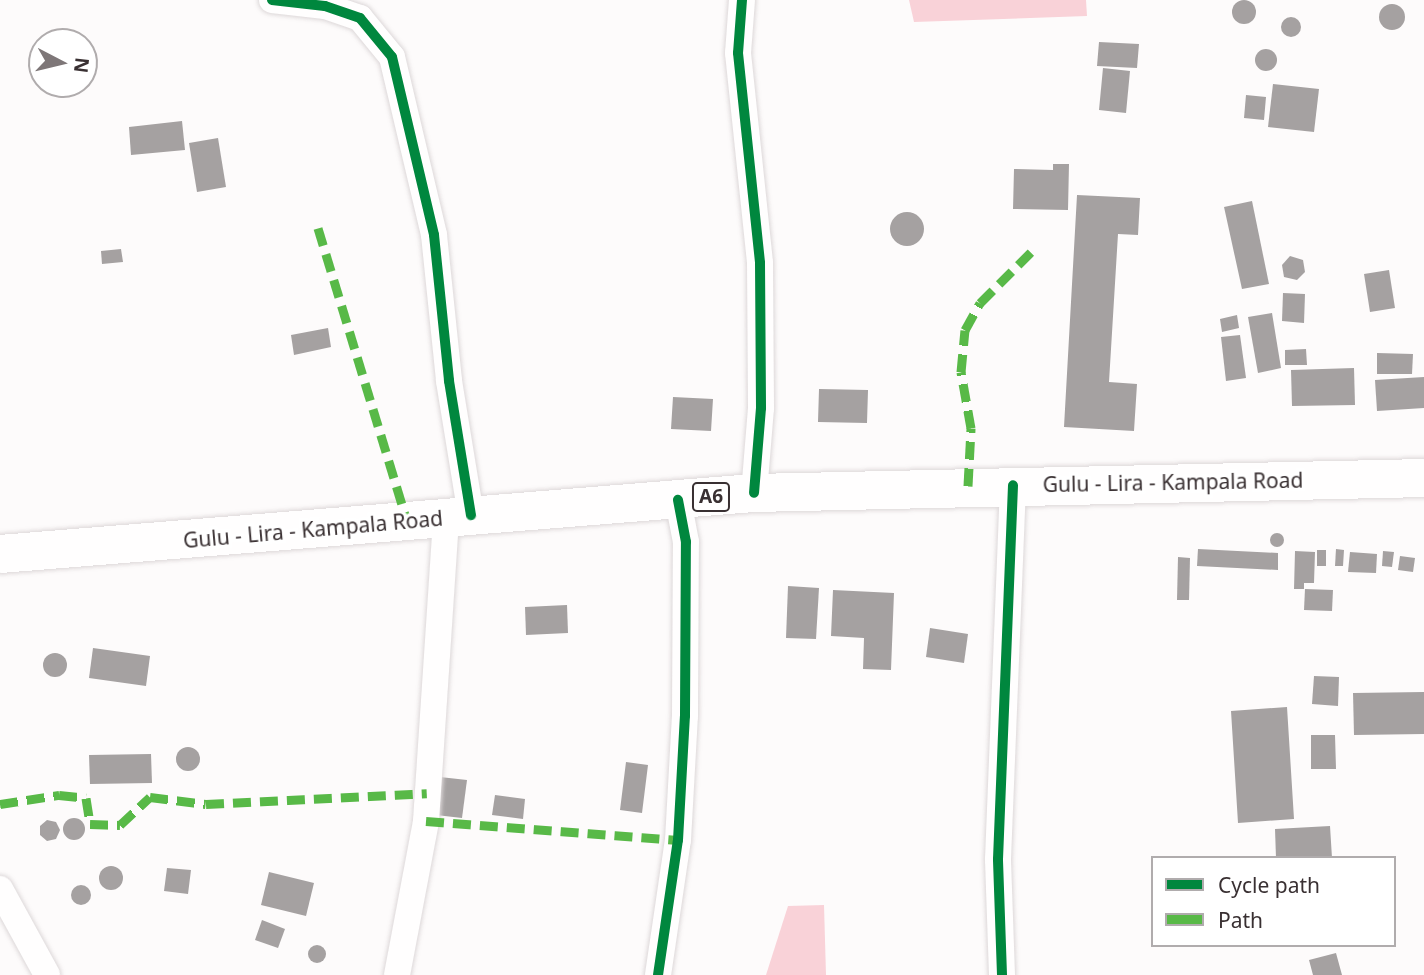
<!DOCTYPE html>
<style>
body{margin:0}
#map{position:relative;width:1424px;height:975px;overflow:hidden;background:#fdfbfb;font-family:"Noto Sans",sans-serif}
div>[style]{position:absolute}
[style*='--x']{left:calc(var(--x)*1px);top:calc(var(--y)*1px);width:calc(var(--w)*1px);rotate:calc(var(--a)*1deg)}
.forest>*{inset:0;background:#f9d2d8}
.building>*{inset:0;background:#a5a1a1}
.round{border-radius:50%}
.roads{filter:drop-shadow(0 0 2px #ddd8d9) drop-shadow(0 0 2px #ddd8d9)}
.minor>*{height:26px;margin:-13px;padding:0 13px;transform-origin:13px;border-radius:13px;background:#fffefe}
.primary>*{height:38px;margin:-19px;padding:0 19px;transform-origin:19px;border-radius:19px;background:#fffefe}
.quiet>*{height:9px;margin-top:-4.5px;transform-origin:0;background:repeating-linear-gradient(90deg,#58b947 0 18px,transparent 0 27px)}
.cycleway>*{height:10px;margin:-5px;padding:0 5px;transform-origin:5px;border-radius:5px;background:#00873e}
span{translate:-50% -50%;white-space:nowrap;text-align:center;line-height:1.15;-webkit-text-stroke:7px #fff;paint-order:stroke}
.shield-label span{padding:2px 5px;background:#fff;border:2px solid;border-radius:5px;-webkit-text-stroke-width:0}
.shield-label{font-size:19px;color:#393032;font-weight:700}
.street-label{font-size:21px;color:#393032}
.legend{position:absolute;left:1151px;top:856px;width:245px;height:91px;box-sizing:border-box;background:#fff;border:2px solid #b0acad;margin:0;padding:9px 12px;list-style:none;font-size:21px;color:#393032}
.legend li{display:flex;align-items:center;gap:14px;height:35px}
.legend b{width:35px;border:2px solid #b0acad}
.north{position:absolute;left:28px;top:28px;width:70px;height:70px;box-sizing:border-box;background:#fff;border:2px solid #b0acad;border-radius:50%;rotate:97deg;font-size:19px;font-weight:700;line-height:28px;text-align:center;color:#393032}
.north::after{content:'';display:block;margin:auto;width:24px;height:32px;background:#7e7778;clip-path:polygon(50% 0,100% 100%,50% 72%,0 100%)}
</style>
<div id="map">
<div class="forest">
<div style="clip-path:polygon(909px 0,1086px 0,1087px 16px,914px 22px)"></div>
<div style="clip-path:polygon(824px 905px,826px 975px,766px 975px,788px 906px)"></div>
</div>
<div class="building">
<div class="round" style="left:1232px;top:0;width:24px;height:24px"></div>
<div class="round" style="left:1379px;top:4px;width:26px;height:26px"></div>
<div class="round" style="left:1281px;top:17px;width:20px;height:20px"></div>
<div style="clip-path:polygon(1099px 42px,1139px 44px,1137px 68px,1097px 66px)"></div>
<div class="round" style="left:1255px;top:49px;width:22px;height:22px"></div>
<div style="clip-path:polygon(1103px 68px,1130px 71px,1126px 113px,1099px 110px)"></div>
<div style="clip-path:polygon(1273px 84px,1319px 89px,1314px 132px,1268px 127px)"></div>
<div style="clip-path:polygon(1246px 95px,1266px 97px,1264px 120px,1244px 118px)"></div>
<div style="clip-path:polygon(182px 121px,185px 150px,131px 155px,129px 127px)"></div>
<div style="clip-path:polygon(218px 138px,226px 187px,197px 192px,189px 143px)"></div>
<div style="clip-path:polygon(1053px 164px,1069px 164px,1068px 210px,1013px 209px,1014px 169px,1053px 170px)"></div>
<div style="clip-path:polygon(1077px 195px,1140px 198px,1138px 235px,1118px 234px,1109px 382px,1137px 384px,1134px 431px,1064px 427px)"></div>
<div style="clip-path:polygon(1252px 201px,1269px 284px,1242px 289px,1224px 207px)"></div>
<div class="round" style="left:890px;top:212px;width:34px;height:34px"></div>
<div style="clip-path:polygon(121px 249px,123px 262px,102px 264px,101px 251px)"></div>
<div style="clip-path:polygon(1290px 256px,1303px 260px,1305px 272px,1297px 280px,1284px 277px,1282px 265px)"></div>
<div style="clip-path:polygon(1389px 270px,1395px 308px,1370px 312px,1364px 274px)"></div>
<div style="clip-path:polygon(1283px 293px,1305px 294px,1304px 323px,1282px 321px)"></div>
<div style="clip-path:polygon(1272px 313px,1281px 368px,1258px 373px,1248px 317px)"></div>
<div style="clip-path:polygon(1237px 315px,1239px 328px,1222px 332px,1220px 319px)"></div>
<div style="clip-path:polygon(328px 328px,331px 347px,294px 355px,291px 335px)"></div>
<div style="clip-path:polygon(1240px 335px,1246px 378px,1226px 381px,1221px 337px)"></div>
<div style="clip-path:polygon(1306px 349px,1307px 365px,1285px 365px,1285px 350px)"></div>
<div style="clip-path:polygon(1377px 353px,1413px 354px,1412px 374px,1377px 374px)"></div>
<div style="clip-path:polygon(1354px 368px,1355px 405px,1292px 406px,1291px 370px)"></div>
<div style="clip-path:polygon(1424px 377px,1424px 408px,1377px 411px,1375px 380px)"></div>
<div style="clip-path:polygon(819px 389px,868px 390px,867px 423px,818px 422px)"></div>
<div style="clip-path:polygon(673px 397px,713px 399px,711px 431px,671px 429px)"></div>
<div class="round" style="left:1270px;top:533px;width:14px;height:14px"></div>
<div style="clip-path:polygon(1198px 549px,1278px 553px,1278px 570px,1197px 566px)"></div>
<div style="clip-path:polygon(1336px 549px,1344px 550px,1343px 566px,1335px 566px)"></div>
<div style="clip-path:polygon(1317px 550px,1326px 550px,1326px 566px,1317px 566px)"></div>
<div style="clip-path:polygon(1295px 551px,1315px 552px,1314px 583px,1304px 583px,1304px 589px,1294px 589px)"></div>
<div style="clip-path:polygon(1383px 551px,1394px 552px,1392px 567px,1382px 566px)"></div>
<div style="clip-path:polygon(1350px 552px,1377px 554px,1376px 573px,1348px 572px)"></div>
<div style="clip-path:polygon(1400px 556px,1415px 558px,1413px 572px,1398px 570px)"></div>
<div style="clip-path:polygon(1178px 557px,1190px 558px,1189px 600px,1177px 600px)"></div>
<div style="clip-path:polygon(788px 586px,819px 588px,816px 639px,786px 638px)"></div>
<div style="clip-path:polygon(1305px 589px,1333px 590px,1332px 611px,1304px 610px)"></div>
<div style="clip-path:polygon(833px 590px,894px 593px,891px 670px,863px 669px,864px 638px,831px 636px)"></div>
<div style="clip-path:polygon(567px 605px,568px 633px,526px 635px,525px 607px)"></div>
<div style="clip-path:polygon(930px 628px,968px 634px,964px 663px,926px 657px)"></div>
<div style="clip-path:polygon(93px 648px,150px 656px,146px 686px,89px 678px)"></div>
<div class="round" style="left:43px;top:653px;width:24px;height:24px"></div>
<div style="clip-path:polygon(1314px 676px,1339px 677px,1338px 706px,1312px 704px)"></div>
<div style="clip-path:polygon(1424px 692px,1424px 734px,1354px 735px,1353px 693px)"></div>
<div style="clip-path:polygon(1287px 707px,1294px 819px,1238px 823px,1231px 711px)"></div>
<div style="clip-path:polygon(1311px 735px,1335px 735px,1336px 769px,1311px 769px)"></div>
<div class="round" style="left:176px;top:747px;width:24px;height:24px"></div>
<div style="clip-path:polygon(151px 754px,152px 783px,90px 784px,89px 755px)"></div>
<div style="clip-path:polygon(626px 762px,648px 765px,642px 813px,620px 810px)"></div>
<div style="clip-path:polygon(440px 777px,467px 780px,462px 818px,436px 815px)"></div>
<div style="clip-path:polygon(495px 795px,525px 799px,523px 819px,492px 815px)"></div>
<div class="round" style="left:63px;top:818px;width:22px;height:22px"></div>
<div style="clip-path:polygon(47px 820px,56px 822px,60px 830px,56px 839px,47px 841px,40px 835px,40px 826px)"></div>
<div style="clip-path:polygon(1330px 826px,1332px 858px,1276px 858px,1275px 829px)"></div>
<div class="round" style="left:99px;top:866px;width:24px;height:24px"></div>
<div style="clip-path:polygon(167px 868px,191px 870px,188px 894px,164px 891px)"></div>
<div style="clip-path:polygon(269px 872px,314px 883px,306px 916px,261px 905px)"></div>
<div class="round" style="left:71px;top:885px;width:20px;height:20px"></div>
<div style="clip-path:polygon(262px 920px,285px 929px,278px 948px,255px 940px)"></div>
<div class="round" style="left:308px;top:945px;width:18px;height:18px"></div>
<div style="clip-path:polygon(1336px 953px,1342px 975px,1313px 975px,1309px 960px)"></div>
</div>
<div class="roads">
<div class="minor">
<div style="--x:272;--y:0;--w:53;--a:6.5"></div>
<div style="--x:325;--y:6;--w:37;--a:19"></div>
<div style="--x:360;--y:18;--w:50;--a:50.6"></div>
<div style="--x:392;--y:57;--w:183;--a:76.7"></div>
<div style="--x:434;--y:235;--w:147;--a:84.1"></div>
<div style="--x:449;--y:381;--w:136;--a:80.7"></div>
<div style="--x:742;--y:0;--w:53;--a:94.3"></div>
<div style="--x:738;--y:53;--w:211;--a:84"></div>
<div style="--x:760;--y:263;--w:145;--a:89.6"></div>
<div style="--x:761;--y:408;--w:85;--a:94.7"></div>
<div style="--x:0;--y:889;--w:98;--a:61.3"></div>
<div style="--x:397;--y:975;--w:157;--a:-79.3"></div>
<div style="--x:426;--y:821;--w:303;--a:-86.2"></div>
<div style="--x:658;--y:975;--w:136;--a:-81.6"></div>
<div style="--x:678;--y:840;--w:124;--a:-86.8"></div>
<div style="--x:685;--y:716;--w:174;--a:-89.7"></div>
<div style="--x:686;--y:542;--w:43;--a:-100.8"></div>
<div style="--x:1002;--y:975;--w:116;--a:-92"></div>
<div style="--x:998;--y:859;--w:374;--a:-87.7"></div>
</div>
<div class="primary">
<div style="--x:0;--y:554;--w:756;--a:-4.63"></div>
<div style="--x:754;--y:493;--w:670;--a:-1.28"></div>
</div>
</div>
<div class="quiet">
<div style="--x:318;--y:228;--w:306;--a:73.1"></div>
<div style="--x:968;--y:486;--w:58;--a:-87"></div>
<div style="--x:971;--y:428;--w:57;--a:-100.1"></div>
<div style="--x:961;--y:372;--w:42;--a:-84.6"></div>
<div style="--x:965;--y:330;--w:31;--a:-61"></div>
<div style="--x:980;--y:303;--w:78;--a:-45"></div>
<div style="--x:0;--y:804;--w:60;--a:-8.7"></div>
<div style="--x:59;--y:795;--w:27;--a:6"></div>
<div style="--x:86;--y:798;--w:26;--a:81"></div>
<div style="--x:90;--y:824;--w:30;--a:2"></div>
<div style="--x:120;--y:825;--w:41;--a:-43"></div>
<div style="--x:150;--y:797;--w:56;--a:7.1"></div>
<div style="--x:206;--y:804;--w:221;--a:-2.8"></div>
<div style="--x:426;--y:821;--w:253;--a:4.3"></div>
</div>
<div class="cycleway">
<div style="--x:272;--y:0;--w:53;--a:6.5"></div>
<div style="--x:325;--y:6;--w:37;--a:19"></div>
<div style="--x:360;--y:18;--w:50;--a:50.6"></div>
<div style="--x:392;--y:57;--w:183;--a:76.7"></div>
<div style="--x:434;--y:235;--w:147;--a:84.1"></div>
<div style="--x:449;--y:381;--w:136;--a:80.7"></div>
<div style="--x:742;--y:0;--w:53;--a:94.3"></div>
<div style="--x:738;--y:53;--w:211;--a:84"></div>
<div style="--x:760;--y:263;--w:145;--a:89.6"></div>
<div style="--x:761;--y:408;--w:85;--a:94.7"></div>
<div style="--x:658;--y:975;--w:136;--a:-81.6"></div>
<div style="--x:678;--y:840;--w:124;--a:-86.8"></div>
<div style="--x:685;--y:716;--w:174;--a:-89.7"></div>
<div style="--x:686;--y:542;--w:43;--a:-100.8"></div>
<div style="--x:1002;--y:975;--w:116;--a:-92"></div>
<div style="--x:998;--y:859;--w:374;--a:-87.7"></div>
</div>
<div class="shield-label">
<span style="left:711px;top:497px">A6</span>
</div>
<div class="street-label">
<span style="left:1173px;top:482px;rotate:-1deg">Gulu - Lira - Kampala Road</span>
<span style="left:313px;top:529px;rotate:-5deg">Gulu - Lira - Kampala Road</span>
</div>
<ul class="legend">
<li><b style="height:9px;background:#00873e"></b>Cycle path</li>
<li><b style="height:9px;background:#58b947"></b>Path</li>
</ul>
<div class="north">N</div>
</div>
